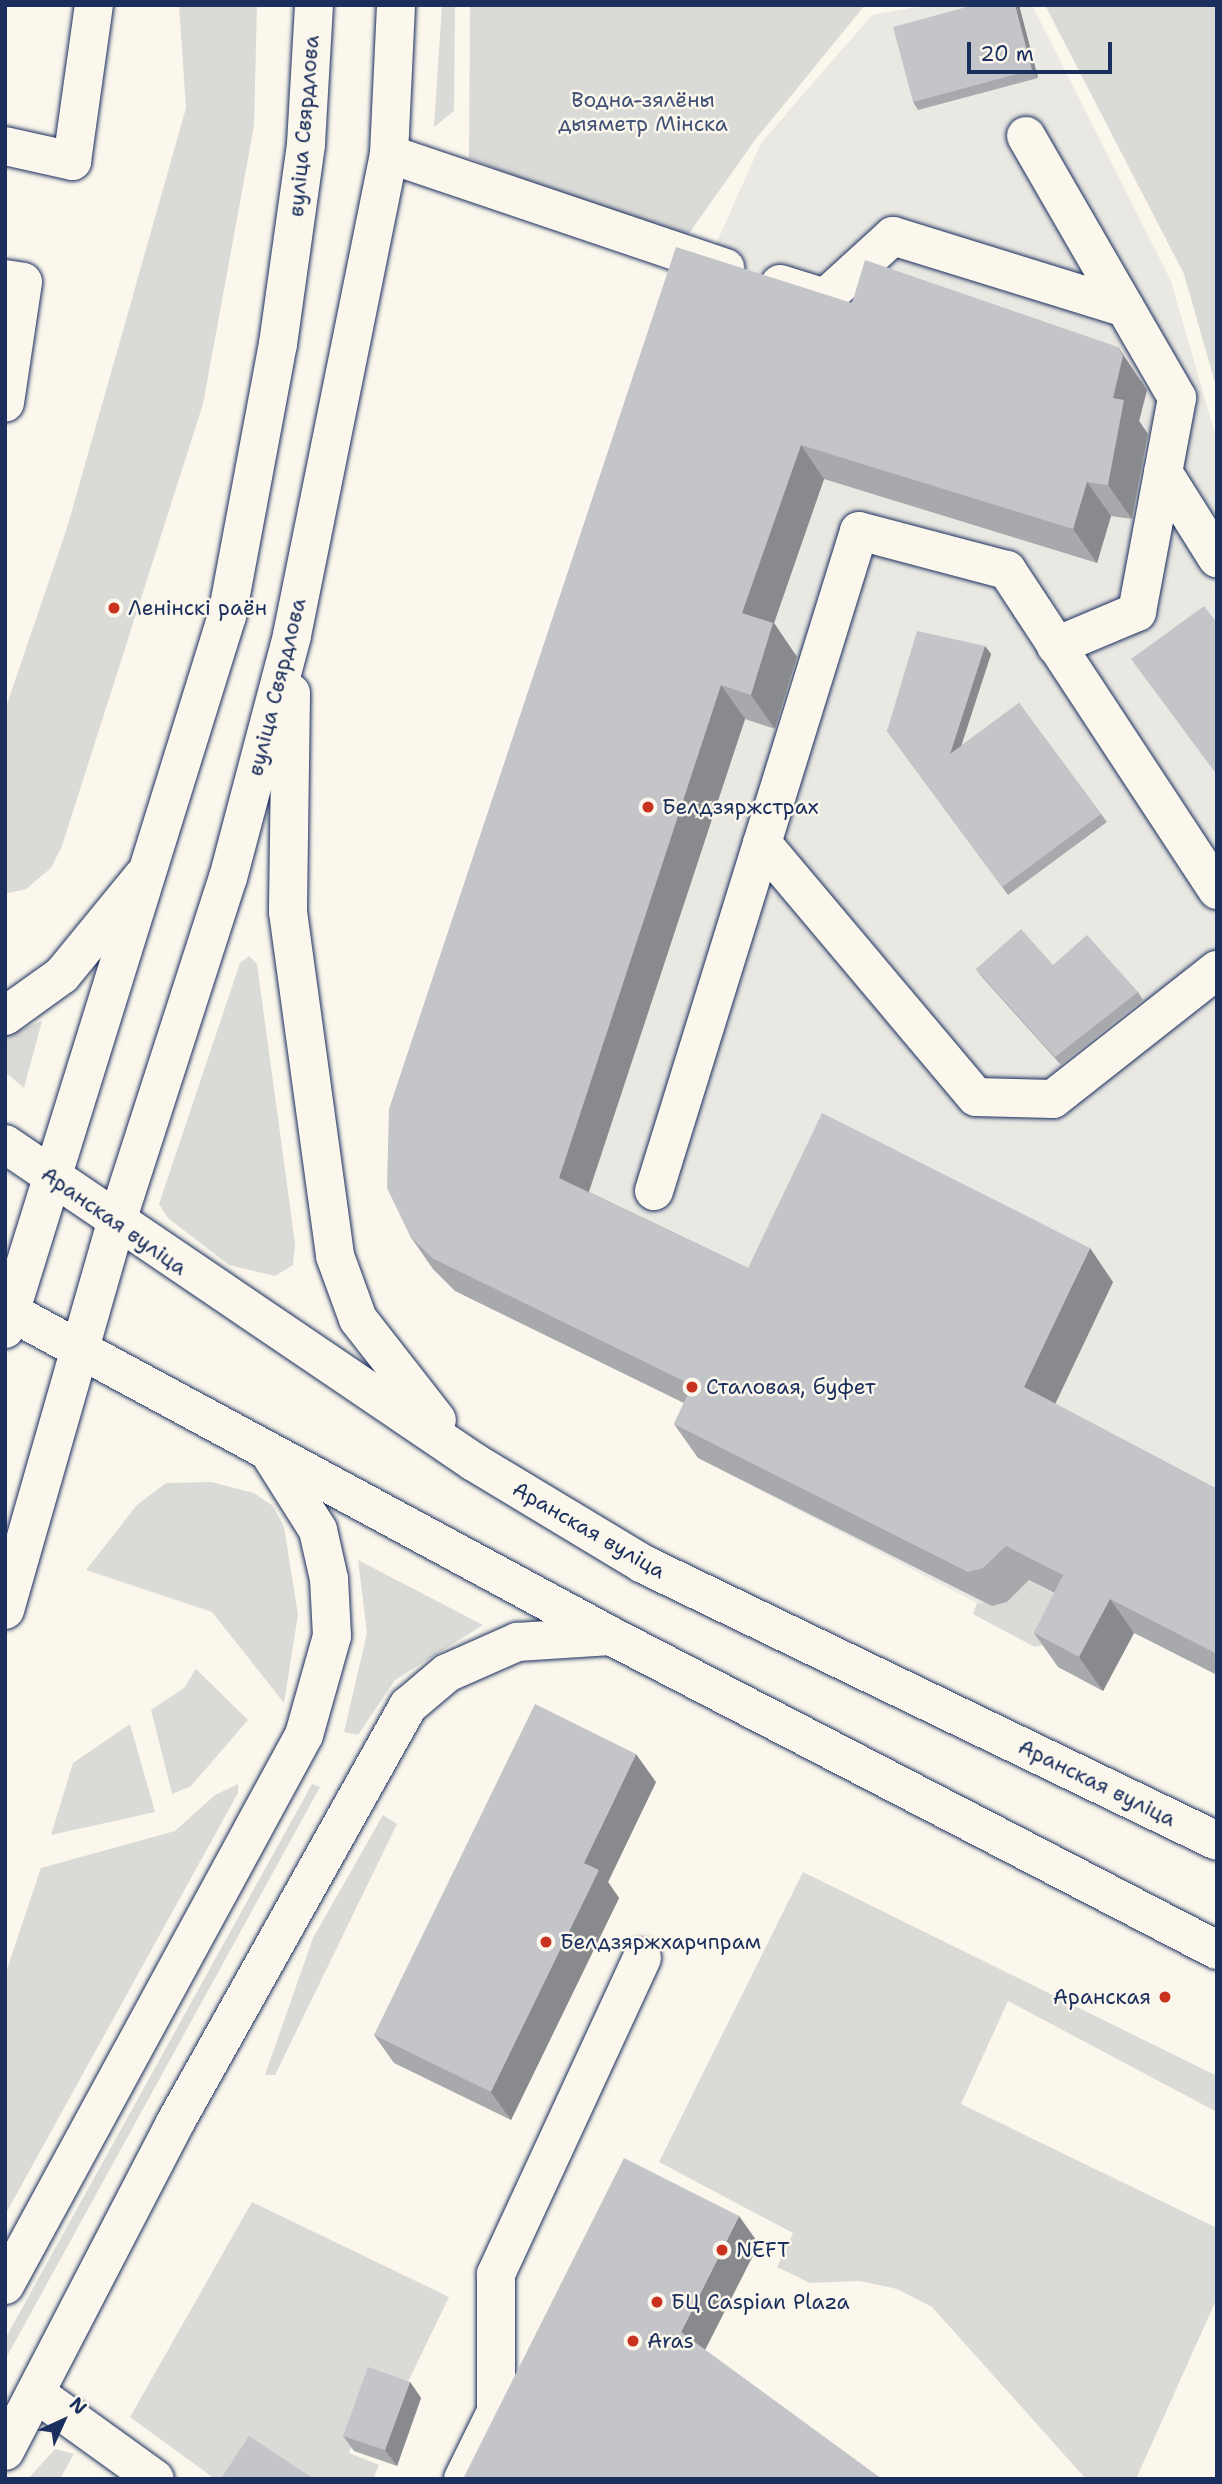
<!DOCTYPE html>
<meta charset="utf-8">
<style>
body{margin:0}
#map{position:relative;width:1222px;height:2484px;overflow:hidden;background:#fbf7ec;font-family:"Shantell Sans",sans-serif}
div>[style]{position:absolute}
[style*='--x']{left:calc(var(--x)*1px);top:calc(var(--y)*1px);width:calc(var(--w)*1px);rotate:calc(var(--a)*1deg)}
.built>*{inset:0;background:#eae8e2}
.green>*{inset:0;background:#dadad7}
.roads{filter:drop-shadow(0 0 2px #1b2f5e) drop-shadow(0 0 2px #1b2f5e)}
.minor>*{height:38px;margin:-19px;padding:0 19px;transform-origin:19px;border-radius:19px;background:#fbf7ec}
.major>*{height:38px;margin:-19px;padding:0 19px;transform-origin:19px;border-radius:19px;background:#fbf7ec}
.wall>*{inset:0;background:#a8a9ad}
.shaded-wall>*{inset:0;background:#888a8d}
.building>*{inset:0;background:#c3c5c9}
.dots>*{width:19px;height:19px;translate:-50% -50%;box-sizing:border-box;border:4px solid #fbf7ec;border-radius:50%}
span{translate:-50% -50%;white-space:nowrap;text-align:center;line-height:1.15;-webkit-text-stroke:5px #fbf7ec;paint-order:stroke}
.park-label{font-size:21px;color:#415176}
.street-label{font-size:21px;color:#1b2f5e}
.poi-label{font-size:21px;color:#1b2f5e}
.left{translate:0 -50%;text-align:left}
.right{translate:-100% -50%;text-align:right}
.frame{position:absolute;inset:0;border:7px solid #1b2f5e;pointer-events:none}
.north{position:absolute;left:28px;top:2386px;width:70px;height:70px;-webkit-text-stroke:5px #fbf7ec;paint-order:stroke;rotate:45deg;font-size:19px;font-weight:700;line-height:28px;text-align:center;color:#1b2f5e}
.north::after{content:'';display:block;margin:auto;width:24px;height:32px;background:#1b2f5e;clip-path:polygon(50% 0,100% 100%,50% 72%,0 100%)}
.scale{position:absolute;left:967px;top:42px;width:145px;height:32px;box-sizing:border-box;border:4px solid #1b2f5e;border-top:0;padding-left:9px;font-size:21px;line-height:24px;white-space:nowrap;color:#1b2f5e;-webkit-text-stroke:5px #fbf7ec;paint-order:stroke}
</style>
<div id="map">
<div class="built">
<div style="clip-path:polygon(928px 5px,1032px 5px,1171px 281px,1217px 441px,1217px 1675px,1026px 1578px,1007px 1602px,977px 1603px,698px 1458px,716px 1419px,455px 1291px,433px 1269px,411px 1222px,700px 280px,761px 143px,872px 15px)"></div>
</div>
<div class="green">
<div style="clip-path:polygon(179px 5px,257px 5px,254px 126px,203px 404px,62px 846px,51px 868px,26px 889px,5px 894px,5px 710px,67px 528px,186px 108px)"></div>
<div style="clip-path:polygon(442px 5px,455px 5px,454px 111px,434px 127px)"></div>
<div style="clip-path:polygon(470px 5px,865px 5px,755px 140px,683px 242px,469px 158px)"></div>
<div style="clip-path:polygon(1045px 5px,1217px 5px,1217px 390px,1184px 274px)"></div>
<div style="clip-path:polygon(249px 956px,257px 964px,295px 1243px,293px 1265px,275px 1276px,229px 1265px,168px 1218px,159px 1204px,240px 963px)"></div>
<div style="clip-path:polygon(42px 1021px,24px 1088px,5px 1072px,5px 1036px)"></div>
<div style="clip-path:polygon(211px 1482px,254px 1493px,273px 1506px,284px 1527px,298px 1615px,284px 1703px,212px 1612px,86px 1570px,137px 1505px,166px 1483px)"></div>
<div style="clip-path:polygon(358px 1560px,483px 1625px,395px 1680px,358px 1735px,344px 1732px,367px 1633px)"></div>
<div style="clip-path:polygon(1025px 1578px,1084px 1608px,1056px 1642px,1035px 1647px,973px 1614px,977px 1603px,1007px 1602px)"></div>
<div style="clip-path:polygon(196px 1669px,248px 1720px,191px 1786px,172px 1794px,151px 1710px,184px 1688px)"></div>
<div style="clip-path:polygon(130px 1724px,155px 1812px,51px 1835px,73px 1763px)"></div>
<div style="clip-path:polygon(238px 1784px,238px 1793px,5px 2215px,5px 1975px,41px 1868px,175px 1831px,215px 1795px)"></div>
<div style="clip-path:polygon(312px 1784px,320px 1787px,5px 2360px,5px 2339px)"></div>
<div style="clip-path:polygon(383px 1815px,397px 1824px,275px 2075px,265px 2075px,313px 1938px)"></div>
<div style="clip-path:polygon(803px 1872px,1217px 2076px,1217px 2112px,1008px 2001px,961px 2104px,1217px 2228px,1217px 2298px,1136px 2479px,1086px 2479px,932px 2307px,897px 2289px,860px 2281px,810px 2283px,777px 2267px,793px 2233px,659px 2162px)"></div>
<div style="clip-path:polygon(252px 2202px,449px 2297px,404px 2390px,375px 2380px,349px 2453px,379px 2465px,373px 2479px,215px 2479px,130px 2417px)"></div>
<div style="clip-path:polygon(55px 2449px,74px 2454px,60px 2479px,28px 2479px)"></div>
</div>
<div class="roads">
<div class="minor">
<div style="--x:1026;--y:136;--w:302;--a:60"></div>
<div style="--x:1177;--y:398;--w:218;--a:100.6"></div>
<div style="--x:1137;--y:612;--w:88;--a:157.2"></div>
<div style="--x:5;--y:146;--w:69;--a:12.6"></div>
<div style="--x:72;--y:161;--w:158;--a:-82"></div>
<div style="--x:389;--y:154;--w:355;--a:18.7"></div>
<div style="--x:5;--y:279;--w:18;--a:9"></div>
<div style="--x:23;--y:282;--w:122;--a:98.5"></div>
<div style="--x:780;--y:284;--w:47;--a:17.3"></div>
<div style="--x:825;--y:298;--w:92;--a:-42.4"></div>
<div style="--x:893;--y:236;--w:243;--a:17.2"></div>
<div style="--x:1163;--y:472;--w:102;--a:57.9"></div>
<div style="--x:762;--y:843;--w:332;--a:49.9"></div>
<div style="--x:976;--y:1097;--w:77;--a:1.5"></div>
<div style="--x:1053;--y:1099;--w:209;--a:-38.2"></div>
<div style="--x:654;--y:1191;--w:691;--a:-72.74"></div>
<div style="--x:859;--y:531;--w:153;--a:14.8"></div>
<div style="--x:1007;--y:570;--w:383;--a:56.7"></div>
<div style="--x:37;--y:2394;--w:145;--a:35.8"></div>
<div style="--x:463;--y:2479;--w:75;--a:-63.8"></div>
<div style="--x:496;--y:2412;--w:138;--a:-90"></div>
<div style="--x:496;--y:2274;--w:348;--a:-65.2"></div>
</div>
<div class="major">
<div style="--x:291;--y:693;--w:219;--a:90.8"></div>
<div style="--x:288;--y:912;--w:347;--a:82.2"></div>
<div style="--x:335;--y:1256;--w:67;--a:69.9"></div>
<div style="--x:358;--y:1319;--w:128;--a:52"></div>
<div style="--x:5;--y:1016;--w:70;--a:-35.7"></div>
<div style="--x:62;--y:975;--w:128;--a:-50.7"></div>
<div style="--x:5;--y:1144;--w:567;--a:34.14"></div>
<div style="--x:474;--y:1462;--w:197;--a:31.1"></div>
<div style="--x:643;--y:1564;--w:637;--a:25.76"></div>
<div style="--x:5;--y:1309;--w:689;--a:28.35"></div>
<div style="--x:611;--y:1636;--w:683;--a:27.39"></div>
<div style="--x:5;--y:1329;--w:747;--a:-72.71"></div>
<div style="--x:227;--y:616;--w:277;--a:-79.4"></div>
<div style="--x:278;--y:344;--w:202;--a:-82"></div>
<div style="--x:306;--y:144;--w:139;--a:-86.7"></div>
<div style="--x:5;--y:1610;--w:402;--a:-74"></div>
<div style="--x:116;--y:1224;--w:364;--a:-72.1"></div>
<div style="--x:228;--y:878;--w:251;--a:-75.2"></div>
<div style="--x:292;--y:635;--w:491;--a:-78.6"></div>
<div style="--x:389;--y:154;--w:149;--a:-87.3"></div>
<div style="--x:5;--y:2285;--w:626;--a:-61.47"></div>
<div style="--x:304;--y:1735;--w:103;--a:-74.2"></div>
<div style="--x:332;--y:1636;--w:57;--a:-93"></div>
<div style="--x:329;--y:1579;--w:50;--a:-102.7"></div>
<div style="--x:318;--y:1530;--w:90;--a:-122.3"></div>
<div style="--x:5;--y:2451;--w:369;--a:-62.6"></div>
<div style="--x:175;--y:2123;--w:478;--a:-60.8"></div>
<div style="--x:408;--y:1706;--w:51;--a:-40.2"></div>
<div style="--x:447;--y:1673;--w:77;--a:-23.9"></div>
<div style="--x:517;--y:1642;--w:94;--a:-3.7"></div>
</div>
</div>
<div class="wall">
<div style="clip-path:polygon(974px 5px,1019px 5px,1038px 78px,918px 110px,913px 102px)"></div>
<div style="clip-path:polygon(852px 303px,1142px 381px,1147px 390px,1139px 421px,1148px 434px,1132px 519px,1111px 516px,1097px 563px,824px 479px,774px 623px,797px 657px,775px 729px,745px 719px,589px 1192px,748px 1268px,1113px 1282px,1055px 1404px,1217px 1489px,1217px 1675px,1134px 1633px,1103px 1691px,1058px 1667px,1034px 1633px,1055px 1593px,1029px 1580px,1007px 1602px,992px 1606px,698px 1458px,674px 1424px,684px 1403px,455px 1291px,433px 1269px,410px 1236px)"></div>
<div style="clip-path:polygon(985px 646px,991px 654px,961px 746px,1019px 703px,1107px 822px,1008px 895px,887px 731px)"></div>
<div style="clip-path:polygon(1053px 965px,1138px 992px,1143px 1000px,1061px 1065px,982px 977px,976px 969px)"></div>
<div style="clip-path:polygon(656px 1782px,608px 1882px,619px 1898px,511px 2120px,394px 2063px,374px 2035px)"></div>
<div style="clip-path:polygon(410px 2382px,421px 2398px,397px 2466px,354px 2451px,343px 2436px)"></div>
</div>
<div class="shaded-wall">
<div style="clip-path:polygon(1015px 5px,1019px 5px,1038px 78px,1032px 70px)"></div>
<div style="clip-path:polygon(1118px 347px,1147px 390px,1139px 421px,1148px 434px,1132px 519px,1108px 485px,1113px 398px)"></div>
<div style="clip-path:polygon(801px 445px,824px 479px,774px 623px,797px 657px,775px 729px,751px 695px,742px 613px)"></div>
<div style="clip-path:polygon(1087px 482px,1111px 516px,1097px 563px,1073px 529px)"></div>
<div style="clip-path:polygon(985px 646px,991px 654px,956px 762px,950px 754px)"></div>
<div style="clip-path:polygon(721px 685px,745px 719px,582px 1212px,559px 1178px)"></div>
<div style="clip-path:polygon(1090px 1248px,1113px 1282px,1047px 1421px,1024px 1387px)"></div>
<div style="clip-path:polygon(1110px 1599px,1134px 1633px,1103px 1691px,1079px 1657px)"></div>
<div style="clip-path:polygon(636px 1754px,656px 1782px,608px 1882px,619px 1898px,511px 2120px,491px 2092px,584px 1863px)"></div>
<div style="clip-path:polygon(739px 2216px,759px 2244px,700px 2360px,681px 2332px)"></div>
<div style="clip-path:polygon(410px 2382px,421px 2398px,397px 2466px,385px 2450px)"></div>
</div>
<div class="building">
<div style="clip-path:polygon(974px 5px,1015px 5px,1032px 70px,913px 102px,893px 27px)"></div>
<div style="clip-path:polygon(676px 247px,852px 303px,865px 260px,1118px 347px,1123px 356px,1113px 398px,1124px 400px,1108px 485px,1087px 482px,1073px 529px,801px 445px,742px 613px,773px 623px,751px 695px,721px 685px,559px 1178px,748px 1268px,822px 1113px,1090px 1248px,1024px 1387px,1217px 1489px,1217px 1654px,1110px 1599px,1079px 1657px,1034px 1633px,1063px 1575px,1006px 1546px,983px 1568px,968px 1572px,674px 1424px,692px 1385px,432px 1258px,410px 1236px,387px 1188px,389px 1109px)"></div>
<div style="clip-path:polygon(1204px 606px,1217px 623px,1217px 775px,1131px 659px)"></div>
<div style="clip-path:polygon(917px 631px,985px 646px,950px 754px,1019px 703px,1101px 814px,1002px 887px,887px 731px)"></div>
<div style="clip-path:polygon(1021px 929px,1053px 965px,1087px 935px,1138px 992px,1055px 1057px,976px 969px)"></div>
<div style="clip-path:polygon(535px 1704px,636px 1754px,584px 1863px,599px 1870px,491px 2092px,374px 2035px)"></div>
<div style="clip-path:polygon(624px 2158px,739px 2216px,681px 2332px,882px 2479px,463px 2479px)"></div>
<div style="clip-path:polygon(368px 2367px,410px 2382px,385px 2450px,343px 2436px)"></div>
<div style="clip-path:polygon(249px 2436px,314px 2479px,224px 2479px,222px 2477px)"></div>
</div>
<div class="dots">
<div style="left:114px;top:608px;background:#c8321e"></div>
<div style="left:648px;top:807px;background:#c8321e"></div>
<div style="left:692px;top:1387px;background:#c8321e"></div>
<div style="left:546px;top:1942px;background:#c8321e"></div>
<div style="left:1165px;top:1997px;background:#c8321e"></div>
<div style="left:722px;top:2250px;background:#c8321e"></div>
<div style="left:657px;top:2302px;background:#c8321e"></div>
<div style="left:633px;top:2341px;background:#c8321e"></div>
</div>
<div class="park-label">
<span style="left:643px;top:112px">Водна-зялёны<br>дыяметр Мінска</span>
</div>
<div class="street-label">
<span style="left:304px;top:126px;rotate:-85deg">вуліца Свярдлова</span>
<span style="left:277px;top:687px;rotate:-76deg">вуліца Свярдлова</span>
<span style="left:114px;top:1221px;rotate:35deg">Аранская вуліца</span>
<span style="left:589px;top:1530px;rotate:30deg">Аранская вуліца</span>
<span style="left:1097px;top:1783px;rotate:26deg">Аранская вуліца</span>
</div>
<div class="poi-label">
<span class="left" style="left:128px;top:608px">Ленінскі раён</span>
<span class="left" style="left:662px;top:807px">Белдзяржстрах</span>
<span class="left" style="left:706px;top:1387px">Сталовая, буфет</span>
<span class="left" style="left:560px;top:1942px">Белдзяржхарчпрам</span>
<span class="right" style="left:1151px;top:1997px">Аранская</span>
<span class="left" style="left:736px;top:2250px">NEFT</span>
<span class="left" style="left:671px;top:2302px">БЦ Caspian Plaza</span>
<span class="left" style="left:647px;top:2341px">Aras</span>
</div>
<div class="frame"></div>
<div class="north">N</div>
<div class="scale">20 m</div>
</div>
